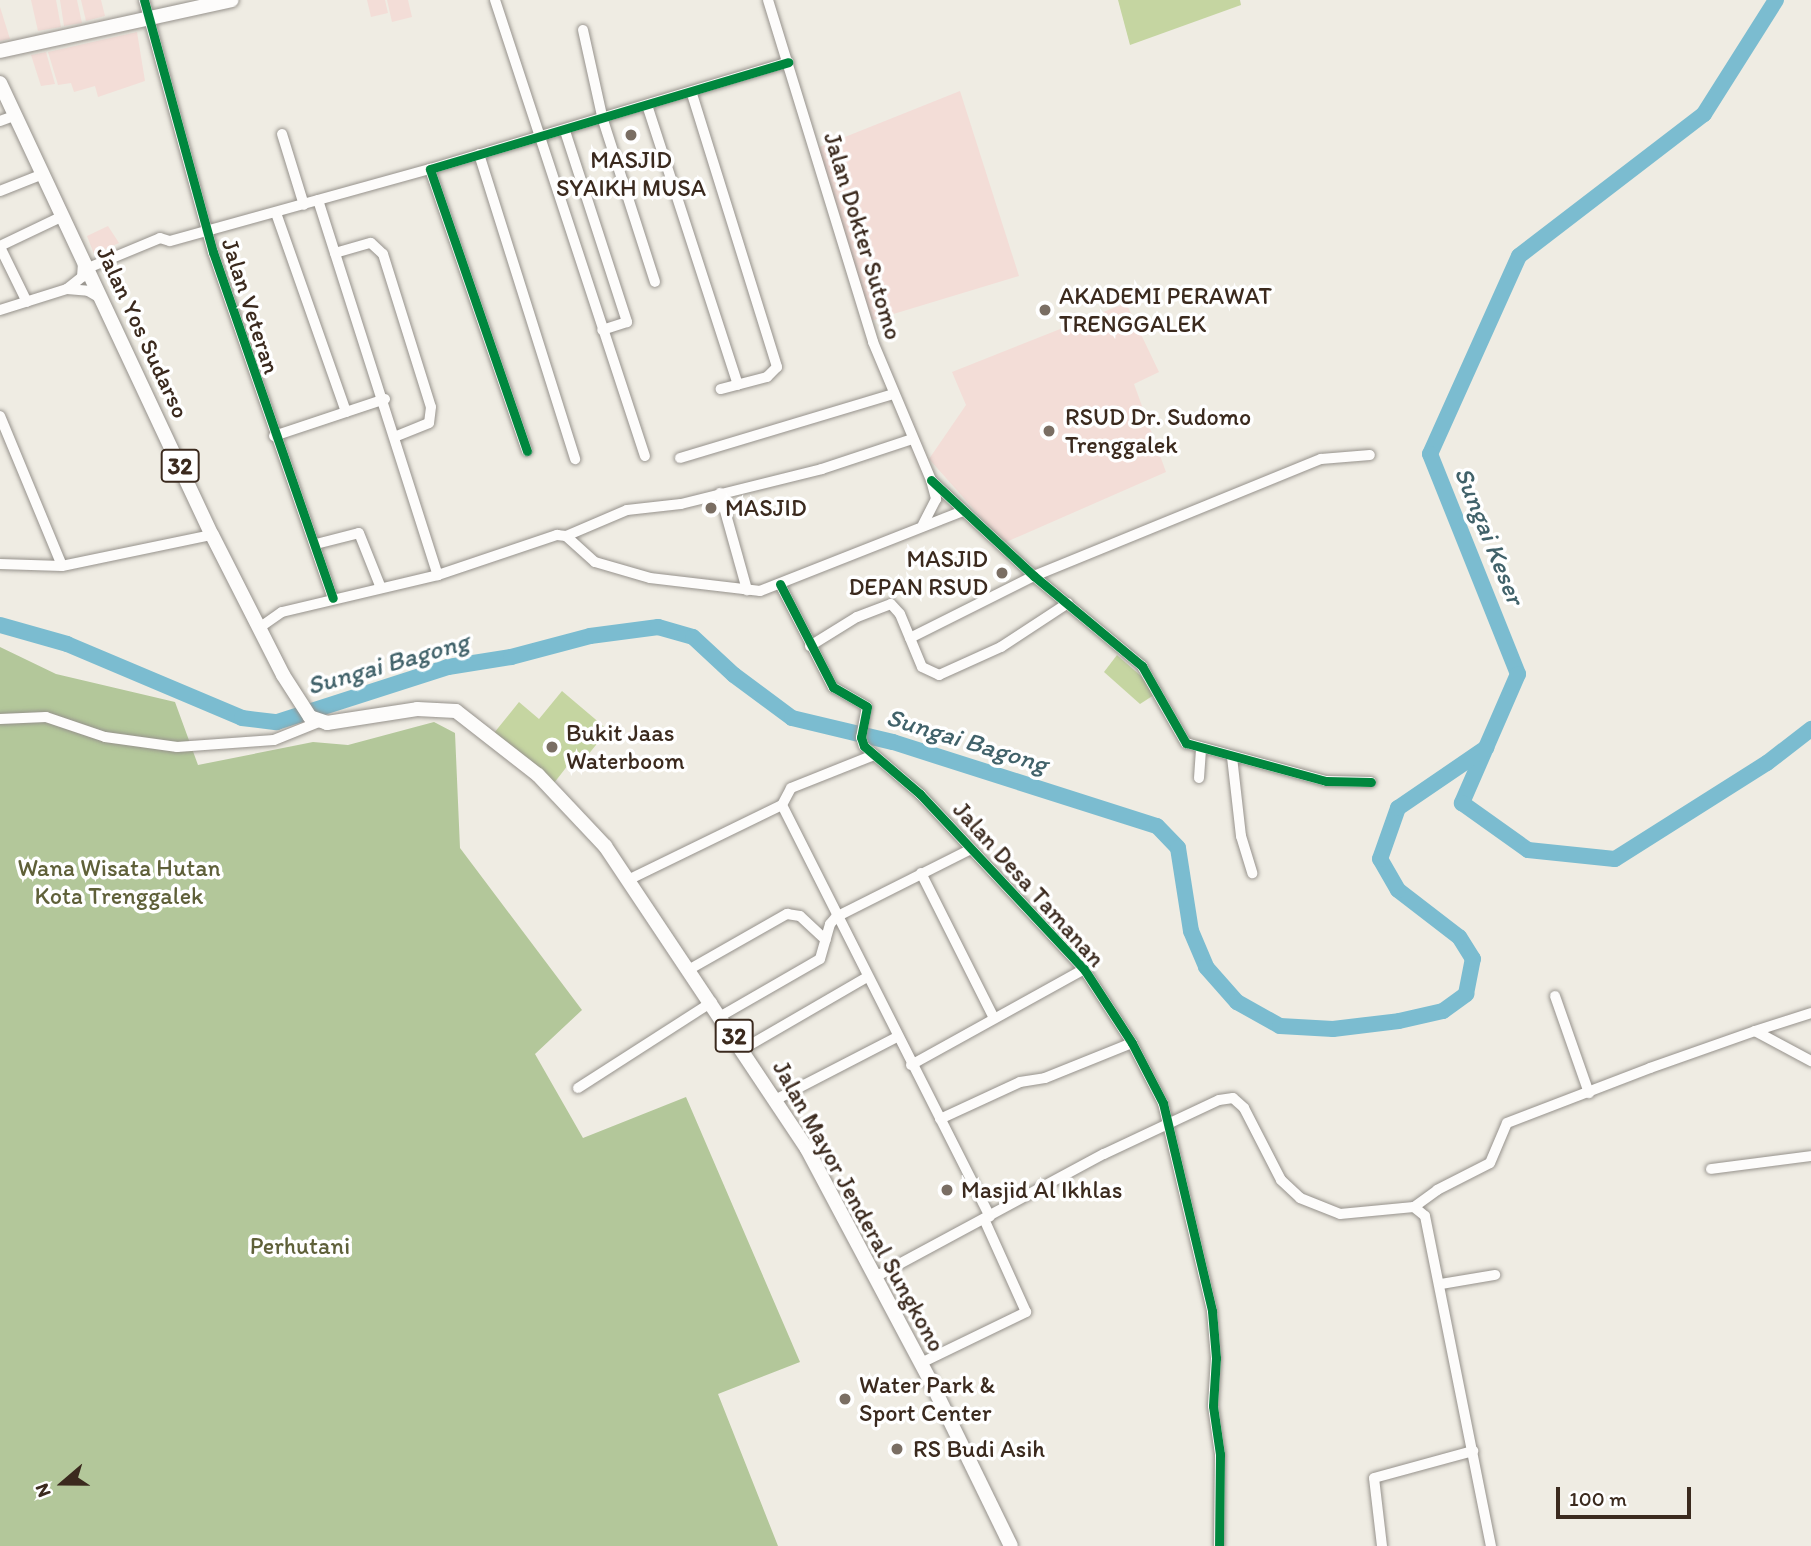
<!DOCTYPE html>
<style>
body{margin:0}
#map{position:relative;width:1811px;height:1546px;overflow:hidden;background:#efece3;font-family:Itim,sans-serif}
div>[style]{position:absolute}
[style*='--x']{left:calc(var(--x)*1px);top:calc(var(--y)*1px);width:calc(var(--w)*1px);rotate:calc(var(--a)*1deg)}
.built>*{inset:0;background:#f3ddd7}
.green>*{inset:0;background:#c5d5a1}
.forest>*{inset:0;background:#b3c79a}
.river>*{height:16px;margin:-8px;padding:0 8px;transform-origin:8px;border-radius:8px;background:#7bbcd0}
.roads{filter:drop-shadow(0 0 2px #96928c) drop-shadow(0 0 2px #96928c)}
.minor>*{height:10px;margin:-5px;padding:0 5px;transform-origin:5px;border-radius:5px;background:#fdfcfb}
.highway>*{height:14px;margin:-7px;padding:0 7px;transform-origin:7px;border-radius:7px;background:#fdfcfb}
.cycleway>*{height:9px;margin:-4.5px;padding:0 4.5px;transform-origin:4.5px;border-radius:4.5px;background:#00873e}
.dots>*{width:19px;height:19px;translate:-50% -50%;box-sizing:border-box;border:4px solid #fff;border-radius:50%}
span{translate:-50% -50%;white-space:nowrap;text-align:center;line-height:1.15;-webkit-text-stroke:7px #fff;paint-order:stroke}
.shield-label span{padding:2px 5px;background:#fff;border:2px solid;border-radius:5px;-webkit-text-stroke-width:0}
.shield-label{font-size:23px;color:#3b2a1e;font-weight:700}
.poi-label{font-size:24px;color:#3b2a1e}
.left{translate:0 -50%;text-align:left}
.right{translate:-100% -50%;text-align:right}
.street-label{font-size:24px;color:#3b2a1e}
.park-label{font-size:24px;color:#5f6039}
.water-label{font-size:26px;color:#41626a;font-style:italic}
.north{position:absolute;left:28px;top:1448px;width:70px;height:70px;-webkit-text-stroke:5px #fff;paint-order:stroke;rotate:250deg;font-size:19px;font-weight:700;line-height:28px;text-align:center;color:#3b2a1e}
.north::after{content:'';display:block;margin:auto;width:24px;height:32px;background:#3b2a1e;clip-path:polygon(50% 0,100% 100%,50% 72%,0 100%)}
.scale{position:absolute;left:1556px;top:1487px;width:135px;height:32px;box-sizing:border-box;border:4px solid #3b2a1e;border-top:0;padding-left:9px;font-size:21px;line-height:24px;white-space:nowrap;color:#3b2a1e;-webkit-text-stroke:5px #fff;paint-order:stroke}
</style>
<div id="map">
<div class="built">
<div style="clip-path:polygon(31px 0,56px 0,61px 27px,38px 31px)"></div>
<div style="clip-path:polygon(60px 0,77px 0,82px 23px,64px 26px)"></div>
<div style="clip-path:polygon(81px 0,101px 0,105px 16px,86px 21px)"></div>
<div style="clip-path:polygon(367px 0,385px 0,388px 13px,371px 17px)"></div>
<div style="clip-path:polygon(387px 0,408px 0,412px 17px,392px 22px)"></div>
<div style="clip-path:polygon(0 7px,10px 39px,0 41px)"></div>
<div style="clip-path:polygon(137px 32px,145px 81px,98px 97px,95px 86px,74px 92px,71px 83px,58px 85px,48px 52px)"></div>
<div style="clip-path:polygon(46px 52px,55px 84px,41px 86px,31px 55px)"></div>
<div style="clip-path:polygon(960px 91px,1019px 276px,867px 322px,815px 149px)"></div>
<div style="clip-path:polygon(108px 226px,119px 243px,94px 254px,87px 236px)"></div>
<div style="clip-path:polygon(1126px 303px,1159px 372px,1134px 384px,1166px 472px,1004px 543px,929px 459px,966px 405px,952px 372px)"></div>
</div>
<div class="green">
<div style="clip-path:polygon(1118px 0,1240px 0,1241px 5px,1130px 45px)"></div>
<div style="clip-path:polygon(1117px 655px,1141px 676px,1154px 695px,1140px 704px,1104px 672px)"></div>
<div style="clip-path:polygon(562px 691px,608px 730px,579px 766px,572px 760px,554px 783px,494px 733px,519px 702px,539px 719px)"></div>
</div>
<div class="forest">
<div style="clip-path:polygon(0 647px,56px 674px,175px 702px,198px 765px,313px 742px,348px 745px,434px 722px,455px 733px,460px 848px,582px 1010px,535px 1054px,583px 1138px,686px 1097px,800px 1362px,718px 1394px,778px 1546px,0 1546px)"></div>
</div>
<div class="river">
<div style="--x:1776;--y:0;--w:135;--a:122.3"></div>
<div style="--x:1704;--y:114;--w:233;--a:142.5"></div>
<div style="--x:1519;--y:256;--w:217;--a:114.2"></div>
<div style="--x:1430;--y:454;--w:237;--a:68.2"></div>
<div style="--x:1518;--y:674;--w:141;--a:113.5"></div>
<div style="--x:1462;--y:803;--w:81;--a:35.5"></div>
<div style="--x:1528;--y:850;--w:87;--a:5.9"></div>
<div style="--x:1615;--y:859;--w:180;--a:-32.3"></div>
<div style="--x:1767;--y:763;--w:56;--a:-37.7"></div>
<div style="--x:0;--y:625;--w:70;--a:15.8"></div>
<div style="--x:67;--y:644;--w:190;--a:22.9"></div>
<div style="--x:242;--y:718;--w:35;--a:7"></div>
<div style="--x:277;--y:722;--w:180;--a:-17.8"></div>
<div style="--x:448;--y:667;--w:64;--a:-9"></div>
<div style="--x:511;--y:657;--w:82;--a:-14.9"></div>
<div style="--x:590;--y:636;--w:69;--a:-7.5"></div>
<div style="--x:658;--y:627;--w:36;--a:16"></div>
<div style="--x:693;--y:637;--w:56;--a:42.8"></div>
<div style="--x:734;--y:675;--w:72;--a:36.6"></div>
<div style="--x:792;--y:718;--w:104;--a:13.4"></div>
<div style="--x:893;--y:742;--w:277;--a:17.7"></div>
<div style="--x:1157;--y:826;--w:30;--a:46"></div>
<div style="--x:1178;--y:848;--w:84;--a:81.1"></div>
<div style="--x:1191;--y:931;--w:39;--a:67"></div>
<div style="--x:1206;--y:967;--w:47;--a:48.5"></div>
<div style="--x:1237;--y:1002;--w:49;--a:29.2"></div>
<div style="--x:1280;--y:1026;--w:53;--a:3.2"></div>
<div style="--x:1333;--y:1029;--w:66;--a:-6.9"></div>
<div style="--x:1399;--y:1021;--w:45;--a:-12.8"></div>
<div style="--x:1443;--y:1011;--w:29;--a:-36"></div>
<div style="--x:1466;--y:994;--w:36;--a:-79"></div>
<div style="--x:1473;--y:959;--w:26;--a:-122"></div>
<div style="--x:1459;--y:937;--w:77;--a:-142.4"></div>
<div style="--x:1398;--y:890;--w:36;--a:-120"></div>
<div style="--x:1380;--y:859;--w:54;--a:-70.6"></div>
<div style="--x:1398;--y:808;--w:107;--a:-34.3"></div>
</div>
<div class="roads">
<div class="minor">
<div style="--x:144;--y:0;--w:261;--a:74.7"></div>
<div style="--x:213;--y:252;--w:366;--a:70.9"></div>
<div style="--x:495;--y:0;--w:480;--a:71.8"></div>
<div style="--x:768;--y:0;--w:358;--a:72.9"></div>
<div style="--x:873;--y:342;--w:150;--a:67.2"></div>
<div style="--x:931;--y:480;--w:20;--a:75"></div>
<div style="--x:936;--y:499;--w:29;--a:117"></div>
<div style="--x:583;--y:30;--w:92;--a:77.5"></div>
<div style="--x:603;--y:120;--w:170;--a:72.2"></div>
<div style="--x:692;--y:94;--w:286;--a:72.7"></div>
<div style="--x:777;--y:367;--w:14;--a:135"></div>
<div style="--x:767;--y:377;--w:48;--a:165.4"></div>
<div style="--x:648;--y:108;--w:291;--a:72"></div>
<div style="--x:0;--y:121;--w:15;--a:-20"></div>
<div style="--x:565;--y:131;--w:201;--a:72"></div>
<div style="--x:627;--y:322;--w:26;--a:162"></div>
<div style="--x:282;--y:134;--w:74;--a:72.8"></div>
<div style="--x:479;--y:154;--w:320;--a:72.5"></div>
<div style="--x:0;--y:191;--w:46;--a:-21.6"></div>
<div style="--x:318;--y:200;--w:394;--a:72.3"></div>
<div style="--x:276;--y:213;--w:211;--a:70.6"></div>
<div style="--x:0;--y:246;--w:70;--a:-25.5"></div>
<div style="--x:0;--y:247;--w:61;--a:63.9"></div>
<div style="--x:335;--y:253;--w:37;--a:-16"></div>
<div style="--x:371;--y:243;--w:16;--a:43"></div>
<div style="--x:383;--y:254;--w:160;--a:72.6"></div>
<div style="--x:431;--y:407;--w:16;--a:97"></div>
<div style="--x:429;--y:423;--w:37;--a:158"></div>
<div style="--x:88;--y:268;--w:78;--a:-22.6"></div>
<div style="--x:160;--y:238;--w:10;--a:17"></div>
<div style="--x:170;--y:241;--w:270;--a:-15.5"></div>
<div style="--x:67;--y:289;--w:21;--a:5"></div>
<div style="--x:88;--y:291;--w:14;--a:30"></div>
<div style="--x:0;--y:310;--w:70;--a:-17.4"></div>
<div style="--x:67;--y:289;--w:19;--a:-39"></div>
<div style="--x:82;--y:277;--w:16;--a:-86"></div>
<div style="--x:0;--y:416;--w:162;--a:67.5"></div>
<div style="--x:274;--y:436;--w:117;--a:-18.4"></div>
<div style="--x:527;--y:451;--w:298;--a:-109"></div>
<div style="--x:430;--y:169;--w:374;--a:-16.6"></div>
<div style="--x:680;--y:458;--w:223;--a:-16.7"></div>
<div style="--x:931;--y:480;--w:141;--a:43"></div>
<div style="--x:1034;--y:576;--w:141;--a:39.8"></div>
<div style="--x:1142;--y:666;--w:89;--a:60.3"></div>
<div style="--x:1186;--y:743;--w:145;--a:15.2"></div>
<div style="--x:1326;--y:781;--w:45;--a:1.3"></div>
<div style="--x:720;--y:493;--w:101;--a:74.4"></div>
<div style="--x:566;--y:536;--w:66;--a:-23.1"></div>
<div style="--x:627;--y:510;--w:54;--a:-6.3"></div>
<div style="--x:681;--y:504;--w:145;--a:-13.9"></div>
<div style="--x:822;--y:469;--w:95;--a:-18.4"></div>
<div style="--x:316;--y:544;--w:44;--a:-14.3"></div>
<div style="--x:359;--y:533;--w:59;--a:68.2"></div>
<div style="--x:0;--y:564;--w:62;--a:1.8"></div>
<div style="--x:62;--y:566;--w:153;--a:-11.7"></div>
<div style="--x:780;--y:584;--w:116;--a:62.8"></div>
<div style="--x:833;--y:687;--w:39;--a:30"></div>
<div style="--x:867;--y:707;--w:31;--a:101"></div>
<div style="--x:861;--y:737;--w:9;--a:72"></div>
<div style="--x:864;--y:746;--w:74;--a:40.6"></div>
<div style="--x:920;--y:794;--w:240;--a:46.9"></div>
<div style="--x:1084;--y:969;--w:88;--a:57"></div>
<div style="--x:1132;--y:1043;--w:68;--a:62.7"></div>
<div style="--x:1163;--y:1103;--w:214;--a:76.7"></div>
<div style="--x:1212;--y:1311;--w:47;--a:85.1"></div>
<div style="--x:1216;--y:1358;--w:48;--a:93.6"></div>
<div style="--x:1213;--y:1406;--w:49;--a:81.7"></div>
<div style="--x:1220;--y:1454;--w:92;--a:90.6"></div>
<div style="--x:259;--y:628;--w:28;--a:-35"></div>
<div style="--x:282;--y:612;--w:160;--a:-13.3"></div>
<div style="--x:438;--y:575;--w:126;--a:-18.6"></div>
<div style="--x:557;--y:535;--w:9;--a:6"></div>
<div style="--x:566;--y:536;--w:39;--a:42"></div>
<div style="--x:595;--y:562;--w:57;--a:16.2"></div>
<div style="--x:650;--y:578;--w:111;--a:6.7"></div>
<div style="--x:760;--y:591;--w:218;--a:-21.5"></div>
<div style="--x:910;--y:638;--w:139;--a:-26.6"></div>
<div style="--x:1034;--y:576;--w:310;--a:-22.2"></div>
<div style="--x:1321;--y:459;--w:49;--a:-4.7"></div>
<div style="--x:810;--y:646;--w:55;--a:-31.7"></div>
<div style="--x:857;--y:617;--w:36;--a:-21"></div>
<div style="--x:891;--y:604;--w:13;--a:48"></div>
<div style="--x:900;--y:614;--w:57;--a:67.5"></div>
<div style="--x:922;--y:667;--w:19;--a:25"></div>
<div style="--x:939;--y:675;--w:68;--a:-24.3"></div>
<div style="--x:1001;--y:647;--w:80;--a:-33.3"></div>
<div style="--x:0;--y:719;--w:46;--a:-2.5"></div>
<div style="--x:46;--y:717;--w:62;--a:18.7"></div>
<div style="--x:105;--y:737;--w:73;--a:7.9"></div>
<div style="--x:177;--y:747;--w:97;--a:-4.1"></div>
<div style="--x:274;--y:740;--w:48;--a:-21.8"></div>
<div style="--x:1232;--y:757;--w:80;--a:83.5"></div>
<div style="--x:1241;--y:836;--w:39;--a:73"></div>
<div style="--x:1199;--y:778;--w:27;--a:-86"></div>
<div style="--x:782;--y:805;--w:461;--a:63.2"></div>
<div style="--x:921;--y:873;--w:162;--a:63.3"></div>
<div style="--x:630;--y:879;--w:169;--a:-26"></div>
<div style="--x:782;--y:805;--w:19;--a:-62"></div>
<div style="--x:791;--y:788;--w:89;--a:-21.7"></div>
<div style="--x:690;--y:969;--w:112;--a:-29.6"></div>
<div style="--x:787;--y:914;--w:13;--a:9"></div>
<div style="--x:800;--y:916;--w:35;--a:43"></div>
<div style="--x:1555;--y:996;--w:103;--a:70.7"></div>
<div style="--x:721;--y:1016;--w:114;--a:-29.9"></div>
<div style="--x:820;--y:959;--w:36;--a:-74"></div>
<div style="--x:830;--y:924;--w:9;--a:-49"></div>
<div style="--x:836;--y:917;--w:151;--a:-26.7"></div>
<div style="--x:1755;--y:1031;--w:59;--a:-17.8"></div>
<div style="--x:743;--y:1049;--w:143;--a:-30.1"></div>
<div style="--x:911;--y:1065;--w:198;--a:-29"></div>
<div style="--x:578;--y:1088;--w:159;--a:-32.7"></div>
<div style="--x:775;--y:1100;--w:137;--a:-27.3"></div>
<div style="--x:940;--y:1119;--w:88;--a:-24.8"></div>
<div style="--x:1020;--y:1082;--w:25;--a:-9"></div>
<div style="--x:1045;--y:1078;--w:94;--a:-21.9"></div>
<div style="--x:1711;--y:1169;--w:101;--a:-7.4"></div>
<div style="--x:1414;--y:1207;--w:29;--a:-36"></div>
<div style="--x:1437;--y:1190;--w:59;--a:-27"></div>
<div style="--x:1490;--y:1163;--w:43;--a:-67"></div>
<div style="--x:1507;--y:1123;--w:153;--a:-21"></div>
<div style="--x:1650;--y:1068;--w:111;--a:-19.4"></div>
<div style="--x:1755;--y:1031;--w:64;--a:28.2"></div>
<div style="--x:877;--y:1276;--w:258;--a:-28.3"></div>
<div style="--x:1104;--y:1154;--w:127;--a:-25.2"></div>
<div style="--x:1219;--y:1100;--w:14;--a:-8"></div>
<div style="--x:1233;--y:1098;--w:15;--a:42"></div>
<div style="--x:1244;--y:1108;--w:81;--a:62.8"></div>
<div style="--x:1281;--y:1180;--w:26;--a:43"></div>
<div style="--x:1300;--y:1198;--w:43;--a:21.8"></div>
<div style="--x:1340;--y:1214;--w:74;--a:-5.4"></div>
<div style="--x:1414;--y:1207;--w:14;--a:39"></div>
<div style="--x:1425;--y:1216;--w:337;--a:78.7"></div>
<div style="--x:1441;--y:1284;--w:55;--a:-9.5"></div>
<div style="--x:921;--y:1363;--w:117;--a:-25.9"></div>
<div style="--x:1026;--y:1312;--w:102;--a:-114.3"></div>
<div style="--x:1382;--y:1546;--w:68;--a:-96.7"></div>
<div style="--x:1374;--y:1478;--w:103;--a:-15.3"></div>
</div>
<div class="highway">
<div style="--x:0;--y:51;--w:237;--a:-12.4"></div>
<div style="--x:0;--y:83;--w:499;--a:64.9"></div>
<div style="--x:212;--y:535;--w:157;--a:63.1"></div>
<div style="--x:283;--y:675;--w:50;--a:57.3"></div>
<div style="--x:310;--y:717;--w:18;--a:19"></div>
<div style="--x:327;--y:723;--w:91;--a:-8.8"></div>
<div style="--x:417;--y:709;--w:39;--a:3"></div>
<div style="--x:456;--y:711;--w:104;--a:38"></div>
<div style="--x:538;--y:775;--w:98;--a:46.7"></div>
<div style="--x:605;--y:846;--w:364;--a:56.3"></div>
<div style="--x:807;--y:1149;--w:264;--a:62"></div>
<div style="--x:931;--y:1382;--w:182;--a:64"></div>
</div>
</div>
<div class="cycleway">
<div style="--x:144;--y:0;--w:261;--a:74.7"></div>
<div style="--x:213;--y:252;--w:366;--a:70.9"></div>
<div style="--x:527;--y:451;--w:298;--a:-109"></div>
<div style="--x:430;--y:169;--w:374;--a:-16.6"></div>
<div style="--x:931;--y:480;--w:141;--a:43"></div>
<div style="--x:1034;--y:576;--w:141;--a:39.8"></div>
<div style="--x:1142;--y:666;--w:89;--a:60.3"></div>
<div style="--x:1186;--y:743;--w:145;--a:15.2"></div>
<div style="--x:1326;--y:781;--w:45;--a:1.3"></div>
<div style="--x:780;--y:584;--w:116;--a:62.8"></div>
<div style="--x:833;--y:687;--w:39;--a:30"></div>
<div style="--x:867;--y:707;--w:31;--a:101"></div>
<div style="--x:861;--y:737;--w:9;--a:72"></div>
<div style="--x:864;--y:746;--w:74;--a:40.6"></div>
<div style="--x:920;--y:794;--w:240;--a:46.9"></div>
<div style="--x:1084;--y:969;--w:88;--a:57"></div>
<div style="--x:1132;--y:1043;--w:68;--a:62.7"></div>
<div style="--x:1163;--y:1103;--w:214;--a:76.7"></div>
<div style="--x:1212;--y:1311;--w:47;--a:85.1"></div>
<div style="--x:1216;--y:1358;--w:48;--a:93.6"></div>
<div style="--x:1213;--y:1406;--w:49;--a:81.7"></div>
<div style="--x:1220;--y:1454;--w:92;--a:90.6"></div>
</div>
<div class="dots">
<div style="left:631px;top:135px;background:#7a6e63"></div>
<div style="left:1045px;top:310px;background:#7a6e63"></div>
<div style="left:1049px;top:431px;background:#7a6e63"></div>
<div style="left:711px;top:508px;background:#7a6e63"></div>
<div style="left:1002px;top:573px;background:#7a6e63"></div>
<div style="left:552px;top:747px;background:#7a6e63"></div>
<div style="left:947px;top:1190px;background:#7a6e63"></div>
<div style="left:845px;top:1399px;background:#7a6e63"></div>
<div style="left:897px;top:1449px;background:#7a6e63"></div>
</div>
<div class="shield-label">
<span style="left:180px;top:466px">32</span>
<span style="left:734px;top:1036px">32</span>
</div>
<div class="poi-label">
<span style="left:631px;top:174px">MASJID<br>SYAIKH MUSA</span>
<span class="left" style="left:1059px;top:310px">AKADEMI PERAWAT<br>TRENGGALEK</span>
<span class="left" style="left:1065px;top:431px">RSUD Dr. Sudomo<br>Trenggalek</span>
<span class="left" style="left:725px;top:508px">MASJID</span>
<span class="right" style="left:988px;top:573px">MASJID<br>DEPAN RSUD</span>
<span class="left" style="left:566px;top:747px">Bukit Jaas<br>Waterboom</span>
<span class="left" style="left:961px;top:1190px">Masjid Al Ikhlas</span>
<span class="left" style="left:859px;top:1399px">Water Park &amp;<br>Sport Center</span>
<span class="left" style="left:913px;top:1449px">RS Budi Asih</span>
</div>
<div class="street-label">
<span style="left:863px;top:236px;rotate:73deg">Jalan Dokter Sutomo</span>
<span style="left:251px;top:306px;rotate:72deg">Jalan Veteran</span>
<span style="left:143px;top:332px;rotate:65deg">Jalan Yos Sudarso</span>
<span style="left:1029px;top:884px;rotate:48deg">Jalan Desa Tamanan</span>
<span style="left:859px;top:1206px;rotate:61deg">Jalan Mayor Jenderal Sungkono</span>
</div>
<div class="park-label">
<span style="left:119px;top:882px">Wana Wisata Hutan<br>Kota Trenggalek</span>
<span style="left:300px;top:1246px">Perhutani</span>
</div>
<div class="water-label">
<span style="left:1489px;top:536px;rotate:68deg">Sungai Keser</span>
<span style="left:388px;top:664px;rotate:-16deg">Sungai Bagong</span>
<span style="left:967px;top:741px;rotate:17deg">Sungai Bagong</span>
</div>
<div class="north">N</div>
<div class="scale">100 m</div>
</div>
